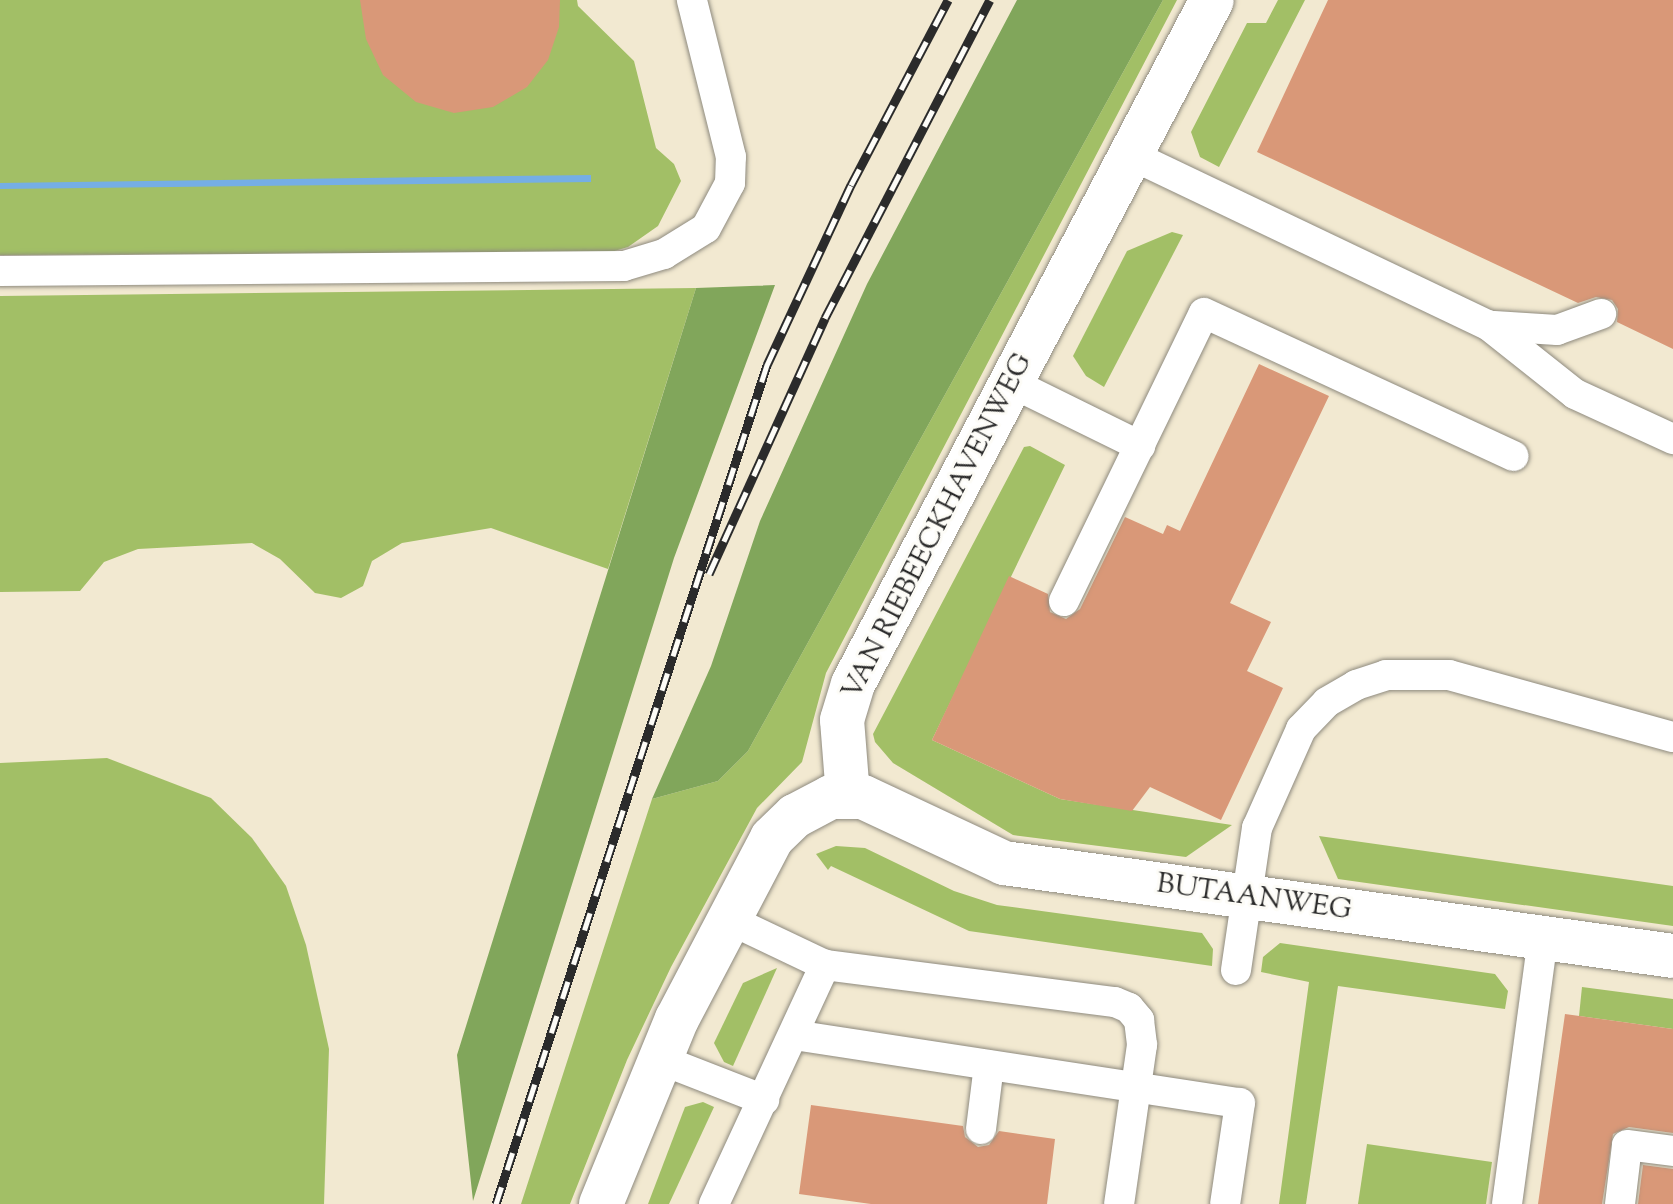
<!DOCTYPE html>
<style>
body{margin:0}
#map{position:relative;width:1673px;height:1204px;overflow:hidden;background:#f2e9d1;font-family:"Sorts Mill Goudy",serif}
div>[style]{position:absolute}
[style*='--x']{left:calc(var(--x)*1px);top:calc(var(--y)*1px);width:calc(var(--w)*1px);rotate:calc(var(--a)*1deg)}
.green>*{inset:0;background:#a2bf66}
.forest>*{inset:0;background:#81a65b}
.water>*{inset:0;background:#75aee5}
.building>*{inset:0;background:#d99878}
.roads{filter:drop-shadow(0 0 2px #8e8a7e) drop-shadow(0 0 2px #8e8a7e)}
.service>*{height:30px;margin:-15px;padding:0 15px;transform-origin:15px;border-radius:15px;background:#fff}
.minor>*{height:44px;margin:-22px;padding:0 22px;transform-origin:22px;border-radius:22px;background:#fff}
.rail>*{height:9px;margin-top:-4.5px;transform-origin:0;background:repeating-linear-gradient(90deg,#fdfcf7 0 18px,#2b2b2b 0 36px);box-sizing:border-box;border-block:2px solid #2b2b2b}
span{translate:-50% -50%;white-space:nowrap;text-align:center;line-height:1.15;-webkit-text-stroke:6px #fdfcf7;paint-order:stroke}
.street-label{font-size:28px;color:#2b2b2b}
</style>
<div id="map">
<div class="green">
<div style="clip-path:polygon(0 0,577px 0,578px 6px,634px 61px,656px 148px,674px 164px,681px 181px,658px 226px,628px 247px,611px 252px,0 255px)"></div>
<div style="clip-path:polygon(1163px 0,1177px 0,826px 673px,802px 762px,757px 808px,671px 967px,627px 1060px,570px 1204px,521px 1204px,652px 799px,718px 781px,748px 751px)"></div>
<div style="clip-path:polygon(1278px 0,1305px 0,1219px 167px,1200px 157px,1191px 132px,1247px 23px,1266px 23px)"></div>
<div style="clip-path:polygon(1172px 232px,1183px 235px,1104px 387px,1086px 376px,1073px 356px,1127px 251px)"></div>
<div style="clip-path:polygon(696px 288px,608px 569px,491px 528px,402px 543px,372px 561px,363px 586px,341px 598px,315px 593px,280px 559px,252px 543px,138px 549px,104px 562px,80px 591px,0 592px,0 296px)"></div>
<div style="clip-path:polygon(1030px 446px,1065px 465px,932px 740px,1060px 799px,1232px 825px,1186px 857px,1013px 835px,893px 763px,875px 742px,873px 734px,1024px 447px)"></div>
<div style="clip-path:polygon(107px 758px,211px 798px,252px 838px,286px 886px,306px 945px,329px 1049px,324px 1204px,0 1204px,0 763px)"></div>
<div style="clip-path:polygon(1319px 836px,1673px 886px,1673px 926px,1338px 879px)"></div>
<div style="clip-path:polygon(836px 846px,865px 848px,954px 891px,997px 905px,1202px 933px,1213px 949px,1212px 966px,969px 931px,831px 866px,828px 870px,816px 854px)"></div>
<div style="clip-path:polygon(1280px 943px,1495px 974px,1508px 991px,1505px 1009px,1338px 986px,1306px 1204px,1279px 1204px,1309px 982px,1261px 972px,1263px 957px)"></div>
<div style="clip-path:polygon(777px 968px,733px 1066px,724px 1062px,714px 1043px,743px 983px)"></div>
<div style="clip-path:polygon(1582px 987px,1673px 999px,1673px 1029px,1579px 1016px)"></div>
<div style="clip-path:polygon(703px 1102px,714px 1107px,669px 1204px,648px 1204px,685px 1107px)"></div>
<div style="clip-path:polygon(1367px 1144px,1492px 1162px,1486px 1204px,1358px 1204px)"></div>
</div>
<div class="forest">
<div style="clip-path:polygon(1017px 0,1163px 0,748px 751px,718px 781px,652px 799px,711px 666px,760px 521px,867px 284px)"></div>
<div style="clip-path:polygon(775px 285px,674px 558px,473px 1201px,457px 1055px,696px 288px)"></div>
</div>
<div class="water">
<div style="clip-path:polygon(591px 175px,591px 182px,0 189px,0 183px)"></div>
</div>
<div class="building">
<div style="clip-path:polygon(360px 0,560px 0,559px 27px,548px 60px,527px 87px,493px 107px,454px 113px,416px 102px,383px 75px,366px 39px)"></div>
<div style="clip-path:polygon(1328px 0,1673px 0,1673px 349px,1617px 322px,1618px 309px,1612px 300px,1596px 297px,1578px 303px,1257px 152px)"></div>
<div style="clip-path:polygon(1259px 364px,1329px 396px,1230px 603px,1271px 622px,1247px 671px,1283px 688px,1221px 820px,1150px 787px,1132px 811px,1060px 799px,932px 740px,1009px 576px,1048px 594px,1050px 612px,1066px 619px,1080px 609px,1125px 517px,1163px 534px,1167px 525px,1180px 531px)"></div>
<div style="clip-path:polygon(1565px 1014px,1673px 1029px,1673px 1133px,1629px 1127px,1613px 1134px,1602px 1204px,1538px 1204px)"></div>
<div style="clip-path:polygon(811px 1105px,963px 1126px,965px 1137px,978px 1147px,989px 1145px,999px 1131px,1055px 1139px,1047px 1204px,871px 1204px,799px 1194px)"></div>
<div style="clip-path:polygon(1643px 1165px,1673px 1169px,1673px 1204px,1638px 1204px)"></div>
</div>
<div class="roads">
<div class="service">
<div style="--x:1131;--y:155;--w:395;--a:25.5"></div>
<div style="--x:1488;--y:325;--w:111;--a:38.4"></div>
<div style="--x:1575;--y:394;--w:108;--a:24.7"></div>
<div style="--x:0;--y:271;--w:624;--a:-0.46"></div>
<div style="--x:624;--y:266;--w:42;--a:-16.7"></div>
<div style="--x:664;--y:254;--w:49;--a:-31.8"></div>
<div style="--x:706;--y:228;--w:51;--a:-61.9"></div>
<div style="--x:730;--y:183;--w:26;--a:-88"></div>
<div style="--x:731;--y:157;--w:162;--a:-104"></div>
<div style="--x:1494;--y:326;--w:63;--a:3.6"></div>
<div style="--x:1557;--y:330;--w:47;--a:-20"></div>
<div style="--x:1012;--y:383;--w:143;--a:26.2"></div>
<div style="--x:1064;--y:601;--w:320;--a:-64.1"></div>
<div style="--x:1204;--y:313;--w:341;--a:24.8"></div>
<div style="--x:728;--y:919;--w:107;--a:25.4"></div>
<div style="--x:825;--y:965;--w:292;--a:7.3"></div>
<div style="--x:1115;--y:1002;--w:15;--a:23"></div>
<div style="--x:1129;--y:1008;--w:16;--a:50"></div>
<div style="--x:1139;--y:1020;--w:25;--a:83"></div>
<div style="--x:1142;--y:1045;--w:161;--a:98.2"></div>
<div style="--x:1236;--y:970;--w:144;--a:-81.6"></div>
<div style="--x:1257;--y:828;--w:108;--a:-66"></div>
<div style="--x:1301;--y:729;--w:37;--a:-46"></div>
<div style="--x:1327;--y:702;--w:34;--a:-30"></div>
<div style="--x:1356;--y:685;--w:32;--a:-18"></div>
<div style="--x:1386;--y:675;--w:63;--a:0"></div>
<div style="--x:1449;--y:675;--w:232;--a:15.5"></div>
<div style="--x:794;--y:1035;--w:451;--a:8.7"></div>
<div style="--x:1240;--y:1103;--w:102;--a:98.4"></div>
<div style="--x:659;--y:1059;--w:113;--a:21.3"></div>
<div style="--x:981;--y:1129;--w:64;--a:-82.9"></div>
<div style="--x:714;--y:1204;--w:264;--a:-65.1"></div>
<div style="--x:1507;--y:1204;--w:268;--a:-82.3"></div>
<div style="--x:1620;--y:1204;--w:59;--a:-83.2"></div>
<div style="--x:1627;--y:1145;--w:46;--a:7.4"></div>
</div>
<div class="minor">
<div style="--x:848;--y:796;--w:76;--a:-94.5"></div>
<div style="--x:842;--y:720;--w:38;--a:-73"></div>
<div style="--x:853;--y:684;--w:772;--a:-62.31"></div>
<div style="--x:601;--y:1204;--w:200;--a:-67.7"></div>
<div style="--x:677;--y:1019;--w:204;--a:-62.3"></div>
<div style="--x:772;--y:838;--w:32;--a:-44"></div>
<div style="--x:795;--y:816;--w:41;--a:-27.8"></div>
<div style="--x:831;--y:797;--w:32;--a:0"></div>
<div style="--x:863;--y:797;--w:156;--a:25.1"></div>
<div style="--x:1004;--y:863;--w:675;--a:7.91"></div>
</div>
</div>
<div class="rail">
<div style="--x:709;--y:574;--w:281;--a:-65.6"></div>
<div style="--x:825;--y:318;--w:358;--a:-62.6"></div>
<div style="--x:496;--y:1204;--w:882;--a:-72.1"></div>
<div style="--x:767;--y:365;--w:199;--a:-65"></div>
<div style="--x:851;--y:185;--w:209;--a:-62.3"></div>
</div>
<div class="street-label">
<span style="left:938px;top:527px;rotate:-63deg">VAN RIEBEECKHAVENWEG</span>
<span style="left:1254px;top:898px;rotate:8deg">BUTAANWEG</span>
</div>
</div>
